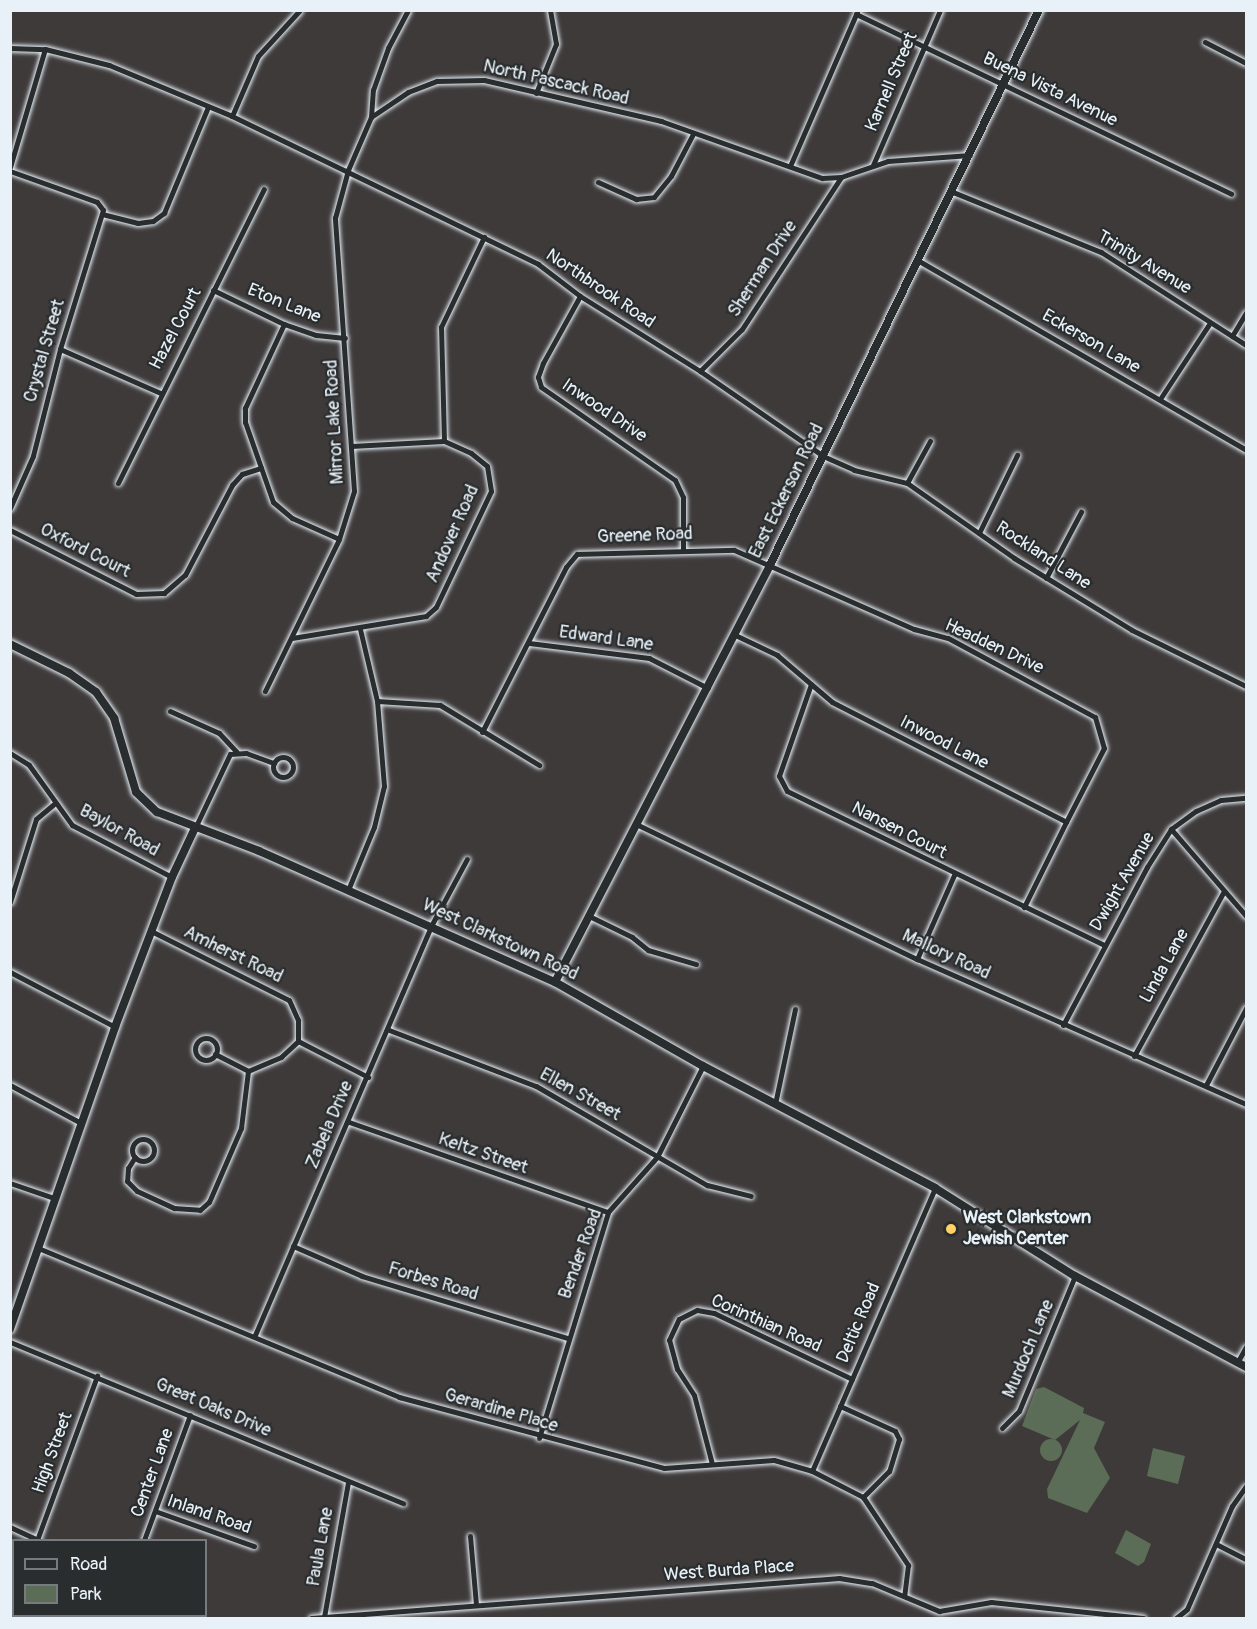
<!DOCTYPE html>
<style>
body{margin:0}
#map{position:relative;width:1257px;height:1629px;overflow:hidden;background:#3e3a3a;font-family:Pangolin,sans-serif}
div>[style]{position:absolute}
[style*='--x']{left:calc(var(--x)*1px);top:calc(var(--y)*1px);width:calc(var(--w)*1px);rotate:calc(var(--a)*1deg)}
.green>*{inset:0;background:#5b6d56}
.round{border-radius:50%}
.roads{filter:drop-shadow(0 0 2px #e8f1f8) drop-shadow(0 0 2px #e8f1f8)}
.street>*{height:5px;margin:-2.5px;padding:0 2.5px;transform-origin:2.5px;border-radius:2.5px;background:#2a2d2e}
.street>.ring{margin:-2.5px;padding:0;box-sizing:content-box;background:none;border:5px solid #2a2d2e;border-radius:50%}
.secondary>*{height:8px;margin:-4px;padding:0 4px;transform-origin:4px;border-radius:4px;background:#2a2d2e}
.dots>*{width:16px;height:16px;translate:-50% -50%;box-sizing:border-box;border:3px solid #2a2d2e;border-radius:50%}
span{translate:-50% -50%;white-space:nowrap;text-align:center;line-height:1.15;-webkit-text-stroke:4.5px #2a2d2e;paint-order:stroke}
.street-label{font-size:18px;color:#e8f1f8}
.poi-label{font-size:18px;color:#e8f1f8;font-weight:700}
.left{translate:0 -50%;text-align:left}
.frame{position:absolute;inset:0;border:12px solid #e8f1f8;pointer-events:none}
.legend{position:absolute;left:12px;top:1539px;width:195px;height:78px;box-sizing:border-box;background:#2a2d2e;border:2px solid #767b7f;margin:0;padding:8px 10px;list-style:none;font-size:18px;color:#e8f1f8}
.legend li{display:flex;align-items:center;gap:12px;height:30px}
.legend b{width:30px;border:2px solid #767b7f}
</style>
<div id="map">
<div class="green">
<div style="clip-path:polygon(1044px 1387px,1084px 1408px,1083px 1413px,1105px 1422px,1094px 1448px,1110px 1478px,1087px 1513px,1048px 1498px,1047px 1489px,1080px 1420px,1055px 1440px,1022px 1426px,1036px 1389px)"></div>
<div class="round" style="left:1040px;top:1439px;width:22px;height:22px"></div>
<div style="clip-path:polygon(1153px 1448px,1185px 1456px,1178px 1484px,1147px 1476px)"></div>
<div style="clip-path:polygon(1126px 1530px,1151px 1544px,1144px 1562px,1138px 1566px,1115px 1553px)"></div>
</div>
<div class="roads">
<div class="street">
<div style="--x:856;--y:14;--w:416;--a:25.6"></div>
<div style="--x:1205;--y:42;--w:46;--a:27.1"></div>
<div style="--x:10;--y:48;--w:35;--a:2"></div>
<div style="--x:45;--y:49;--w:66;--a:14"></div>
<div style="--x:109;--y:65;--w:133;--a:22.5"></div>
<div style="--x:232;--y:116;--w:340;--a:25.8"></div>
<div style="--x:538;--y:264;--w:53;--a:37.3"></div>
<div style="--x:580;--y:296;--w:142;--a:32"></div>
<div style="--x:700;--y:371;--w:150;--a:34.6"></div>
<div style="--x:823;--y:456;--w:34;--a:24"></div>
<div style="--x:854;--y:470;--w:55;--a:13.8"></div>
<div style="--x:907;--y:483;--w:131;--a:35"></div>
<div style="--x:1014;--y:558;--w:138;--a:31.4"></div>
<div style="--x:1132;--y:630;--w:127;--a:26.2"></div>
<div style="--x:536;--y:93;--w:53;--a:-67.8"></div>
<div style="--x:556;--y:44;--w:35;--a:-100"></div>
<div style="--x:232;--y:116;--w:65;--a:-66.6"></div>
<div style="--x:258;--y:56;--w:62;--a:-47.6"></div>
<div style="--x:371;--y:117;--w:27;--a:-86"></div>
<div style="--x:373;--y:90;--w:45;--a:-70.3"></div>
<div style="--x:388;--y:48;--w:43;--a:-62.2"></div>
<div style="--x:873;--y:165;--w:169;--a:-66.6"></div>
<div style="--x:790;--y:166;--w:168;--a:-66.5"></div>
<div style="--x:10;--y:167;--w:123;--a:-73.5"></div>
<div style="--x:10;--y:171;--w:92;--a:19.6"></div>
<div style="--x:97;--y:202;--w:10;--a:53"></div>
<div style="--x:103;--y:210;--w:145;--a:107.2"></div>
<div style="--x:60;--y:349;--w:110;--a:104.2"></div>
<div style="--x:33;--y:456;--w:57;--a:113.9"></div>
<div style="--x:598;--y:182;--w:42;--a:24.1"></div>
<div style="--x:636;--y:199;--w:18;--a:-6"></div>
<div style="--x:654;--y:197;--w:27;--a:-51"></div>
<div style="--x:671;--y:176;--w:47;--a:-62.4"></div>
<div style="--x:953;--y:192;--w:160;--a:22.1"></div>
<div style="--x:1101;--y:252;--w:172;--a:32.7"></div>
<div style="--x:102;--y:214;--w:37;--a:14"></div>
<div style="--x:138;--y:223;--w:15;--a:-8"></div>
<div style="--x:153;--y:221;--w:14;--a:-36"></div>
<div style="--x:164;--y:213;--w:115;--a:-67.5"></div>
<div style="--x:919;--y:261;--w:378;--a:30"></div>
<div style="--x:213;--y:290;--w:79;--a:25.6"></div>
<div style="--x:284;--y:324;--w:34;--a:19"></div>
<div style="--x:316;--y:335;--w:29;--a:6"></div>
<div style="--x:580;--y:296;--w:77;--a:118.9"></div>
<div style="--x:543;--y:363;--w:15;--a:110"></div>
<div style="--x:538;--y:377;--w:10;--a:73"></div>
<div style="--x:541;--y:387;--w:163;--a:34.8"></div>
<div style="--x:675;--y:480;--w:19;--a:65"></div>
<div style="--x:683;--y:497;--w:52;--a:90"></div>
<div style="--x:284;--y:324;--w:93;--a:114.9"></div>
<div style="--x:245;--y:408;--w:14;--a:90"></div>
<div style="--x:245;--y:422;--w:85;--a:70.7"></div>
<div style="--x:273;--y:502;--w:25;--a:40"></div>
<div style="--x:292;--y:518;--w:51;--a:24.1"></div>
<div style="--x:1232;--y:336;--w:27;--a:-59"></div>
<div style="--x:60;--y:349;--w:109;--a:23.7"></div>
<div style="--x:700;--y:371;--w:59;--a:-45"></div>
<div style="--x:742;--y:329;--w:181;--a:-56.9"></div>
<div style="--x:1160;--y:399;--w:91;--a:-56.7"></div>
<div style="--x:444;--y:441;--w:114;--a:-91.5"></div>
<div style="--x:441;--y:327;--w:100;--a:-64.5"></div>
<div style="--x:118;--y:483;--w:328;--a:-63.6"></div>
<div style="--x:907;--y:483;--w:48;--a:-61.3"></div>
<div style="--x:10;--y:530;--w:141;--a:26.9"></div>
<div style="--x:136;--y:594;--w:28;--a:-2"></div>
<div style="--x:164;--y:593;--w:28;--a:-41"></div>
<div style="--x:185;--y:575;--w:102;--a:-62.4"></div>
<div style="--x:232;--y:485;--w:15;--a:-48"></div>
<div style="--x:242;--y:474;--w:20;--a:-18"></div>
<div style="--x:979;--y:533;--w:87;--a:-64"></div>
<div style="--x:1046;--y:578;--w:75;--a:-62.1"></div>
<div style="--x:733;--y:634;--w:49;--a:25.5"></div>
<div style="--x:777;--y:655;--w:72;--a:40.5"></div>
<div style="--x:832;--y:702;--w:263;--a:27.1"></div>
<div style="--x:1066;--y:822;--w:95;--a:116.3"></div>
<div style="--x:292;--y:638;--w:136;--a:-9.3"></div>
<div style="--x:426;--y:616;--w:13;--a:-42"></div>
<div style="--x:436;--y:607;--w:128;--a:-64.6"></div>
<div style="--x:491;--y:491;--w:25;--a:-99"></div>
<div style="--x:487;--y:466;--w:21;--a:-141"></div>
<div style="--x:471;--y:453;--w:30;--a:-156"></div>
<div style="--x:444;--y:441;--w:93;--a:176.9"></div>
<div style="--x:529;--y:643;--w:121;--a:7.1"></div>
<div style="--x:649;--y:658;--w:66;--a:27"></div>
<div style="--x:811;--y:684;--w:97;--a:109.2"></div>
<div style="--x:779;--y:776;--w:17;--a:62"></div>
<div style="--x:787;--y:791;--w:352;--a:25.9"></div>
<div style="--x:265;--y:691;--w:169;--a:-64"></div>
<div style="--x:339;--y:539;--w:50;--a:-72.6"></div>
<div style="--x:354;--y:491;--w:274;--a:-94"></div>
<div style="--x:335;--y:218;--w:50;--a:-74.8"></div>
<div style="--x:348;--y:170;--w:58;--a:-66.5"></div>
<div style="--x:371;--y:117;--w:45;--a:-34"></div>
<div style="--x:408;--y:92;--w:31;--a:-21"></div>
<div style="--x:437;--y:81;--w:47;--a:-1.2"></div>
<div style="--x:484;--y:80;--w:182;--a:13"></div>
<div style="--x:661;--y:121;--w:171;--a:19.5"></div>
<div style="--x:822;--y:178;--w:19;--a:-3"></div>
<div style="--x:841;--y:177;--w:50;--a:-18.8"></div>
<div style="--x:888;--y:161;--w:82;--a:-4.2"></div>
<div style="--x:377;--y:701;--w:63;--a:3.6"></div>
<div style="--x:440;--y:705;--w:116;--a:31.2"></div>
<div style="--x:170;--y:711;--w:54;--a:24.2"></div>
<div style="--x:219;--y:733;--w:26;--a:47"></div>
<div style="--x:482;--y:732;--w:185;--a:-63"></div>
<div style="--x:566;--y:567;--w:17;--a:-50"></div>
<div style="--x:577;--y:554;--w:157;--a:-1.5"></div>
<div style="--x:734;--y:550;--w:197;--a:23.7"></div>
<div style="--x:914;--y:629;--w:35;--a:15"></div>
<div style="--x:948;--y:638;--w:167;--a:28.3"></div>
<div style="--x:1095;--y:717;--w:32;--a:74"></div>
<div style="--x:1104;--y:748;--w:83;--a:117.2"></div>
<div style="--x:10;--y:753;--w:22;--a:32"></div>
<div style="--x:29;--y:765;--w:74;--a:54.4"></div>
<div style="--x:72;--y:825;--w:113;--a:27.5"></div>
<div class="ring" style="left:273px;top:757px;width:15px;height:15px"></div>
<div style="--x:636;--y:824;--w:312;--a:25.7"></div>
<div style="--x:917;--y:959;--w:360;--a:23.8"></div>
<div style="--x:195;--y:828;--w:82;--a:-64.7"></div>
<div style="--x:230;--y:754;--w:16;--a:-4"></div>
<div style="--x:246;--y:753;--w:30;--a:20"></div>
<div style="--x:1171;--y:829;--w:115;--a:49.2"></div>
<div style="--x:348;--y:890;--w:68;--a:-67.6"></div>
<div style="--x:374;--y:827;--w:42;--a:-76.3"></div>
<div style="--x:384;--y:786;--w:85;--a:-94.7"></div>
<div style="--x:377;--y:701;--w:74;--a:-103.3"></div>
<div style="--x:10;--y:902;--w:87;--a:-72.6"></div>
<div style="--x:36;--y:819;--w:23;--a:-40"></div>
<div style="--x:589;--y:916;--w:48;--a:26"></div>
<div style="--x:632;--y:937;--w:21;--a:39"></div>
<div style="--x:648;--y:950;--w:50;--a:16.3"></div>
<div style="--x:151;--y:931;--w:154;--a:26.6"></div>
<div style="--x:289;--y:1000;--w:22;--a:66"></div>
<div style="--x:298;--y:1020;--w:21;--a:90"></div>
<div style="--x:917;--y:959;--w:92;--a:-66.2"></div>
<div style="--x:10;--y:972;--w:119;--a:27.6"></div>
<div style="--x:1063;--y:1025;--w:179;--a:-62"></div>
<div style="--x:1147;--y:867;--w:45;--a:-57.7"></div>
<div style="--x:1171;--y:829;--w:31;--a:-36"></div>
<div style="--x:1196;--y:811;--w:27;--a:-24"></div>
<div style="--x:1221;--y:800;--w:25;--a:-5"></div>
<div style="--x:389;--y:1030;--w:157;--a:20.9"></div>
<div style="--x:536;--y:1086;--w:198;--a:30.1"></div>
<div style="--x:707;--y:1185;--w:45;--a:14"></div>
<div class="ring" style="left:195px;top:1038px;width:17px;height:17px"></div>
<div style="--x:298;--y:1041;--w:79;--a:27.2"></div>
<div style="--x:215;--y:1054;--w:37;--a:27"></div>
<div style="--x:1134;--y:1056;--w:188;--a:-61.4"></div>
<div style="--x:10;--y:1085;--w:81;--a:28.2"></div>
<div style="--x:1206;--y:1085;--w:87;--a:-62.5"></div>
<div style="--x:775;--y:1104;--w:97;--a:-78.1"></div>
<div style="--x:349;--y:1122;--w:274;--a:19.2"></div>
<div class="ring" style="left:132px;top:1139px;width:17px;height:17px"></div>
<div style="--x:135;--y:1157;--w:13;--a:122"></div>
<div style="--x:128;--y:1168;--w:13;--a:94"></div>
<div style="--x:127;--y:1181;--w:14;--a:45"></div>
<div style="--x:137;--y:1191;--w:41;--a:24.7"></div>
<div style="--x:174;--y:1208;--w:26;--a:4"></div>
<div style="--x:200;--y:1210;--w:12;--a:-42"></div>
<div style="--x:209;--y:1202;--w:81;--a:-66.6"></div>
<div style="--x:241;--y:1128;--w:57;--a:-83"></div>
<div style="--x:248;--y:1071;--w:36;--a:-23"></div>
<div style="--x:281;--y:1057;--w:23;--a:-43"></div>
<div style="--x:10;--y:1183;--w:46;--a:18.8"></div>
<div style="--x:293;--y:1246;--w:75;--a:23.5"></div>
<div style="--x:362;--y:1276;--w:215;--a:16.8"></div>
<div style="--x:38;--y:1248;--w:391;--a:22.4"></div>
<div style="--x:399;--y:1397;--w:274;--a:15"></div>
<div style="--x:664;--y:1468;--w:110;--a:-4.2"></div>
<div style="--x:774;--y:1460;--w:40;--a:16"></div>
<div style="--x:812;--y:1471;--w:57;--a:27"></div>
<div style="--x:863;--y:1497;--w:82;--a:56.5"></div>
<div style="--x:908;--y:1565;--w:31;--a:97"></div>
<div style="--x:255;--y:1335;--w:445;--a:-66.7"></div>
<div style="--x:431;--y:926;--w:76;--a:-61.8"></div>
<div style="--x:10;--y:1342;--w:425;--a:22.3"></div>
<div style="--x:1237;--y:1363;--w:18;--a:-61"></div>
<div style="--x:840;--y:1406;--w:60;--a:24.4"></div>
<div style="--x:895;--y:1431;--w:9;--a:63"></div>
<div style="--x:899;--y:1439;--w:34;--a:107"></div>
<div style="--x:889;--y:1471;--w:37;--a:135"></div>
<div style="--x:1002;--y:1428;--w:24;--a:-45"></div>
<div style="--x:1019;--y:1411;--w:146;--a:-67.5"></div>
<div style="--x:539;--y:1438;--w:236;--a:-73"></div>
<div style="--x:608;--y:1212;--w:74;--a:-48.3"></div>
<div style="--x:657;--y:1157;--w:102;--a:-63.2"></div>
<div style="--x:712;--y:1464;--w:71;--a:-104.6"></div>
<div style="--x:694;--y:1395;--w:31;--a:-123"></div>
<div style="--x:677;--y:1369;--w:30;--a:-105"></div>
<div style="--x:669;--y:1340;--w:23;--a:-65"></div>
<div style="--x:679;--y:1319;--w:20;--a:-27"></div>
<div style="--x:697;--y:1310;--w:17;--a:10"></div>
<div style="--x:714;--y:1313;--w:153;--a:25.6"></div>
<div style="--x:812;--y:1471;--w:309;--a:-66.5"></div>
<div style="--x:155;--y:1511;--w:105;--a:19.5"></div>
<div style="--x:10;--y:1527;--w:31;--a:25"></div>
<div style="--x:470;--y:1536;--w:69;--a:85"></div>
<div style="--x:37;--y:1540;--w:175;--a:-69.9"></div>
<div style="--x:144;--y:1540;--w:133;--a:-69.8"></div>
<div style="--x:1216;--y:1544;--w:34;--a:27"></div>
<div style="--x:180;--y:1616;--w:6;--a:18"></div>
<div style="--x:324;--y:1617;--w:137;--a:-79.9"></div>
<div style="--x:311;--y:1618;--w:530;--a:-4.33"></div>
<div style="--x:839;--y:1578;--w:33;--a:9"></div>
<div style="--x:872;--y:1583;--w:73;--a:22.7"></div>
<div style="--x:939;--y:1611;--w:53;--a:-9.8"></div>
<div style="--x:991;--y:1602;--w:153;--a:6"></div>
<div style="--x:1176;--y:1618;--w:14;--a:-39"></div>
<div style="--x:1187;--y:1609;--w:112;--a:-66.4"></div>
<div style="--x:1232;--y:1506;--w:24;--a:-55"></div>
</div>
<div class="secondary">
<div style="--x:10;--y:644;--w:66;--a:26.2"></div>
<div style="--x:69;--y:673;--w:33;--a:35"></div>
<div style="--x:96;--y:692;--w:32;--a:55"></div>
<div style="--x:114;--y:718;--w:77;--a:73.4"></div>
<div style="--x:136;--y:792;--w:29;--a:44"></div>
<div style="--x:157;--y:812;--w:109;--a:20.9"></div>
<div style="--x:259;--y:851;--w:324;--a:23.9"></div>
<div style="--x:555;--y:982;--w:170;--a:29.6"></div>
<div style="--x:703;--y:1066;--w:262;--a:27.7"></div>
<div style="--x:935;--y:1188;--w:165;--a:32.2"></div>
<div style="--x:1075;--y:1276;--w:194;--a:28"></div>
<div style="--x:555;--y:982;--w:469;--a:-62.7"></div>
<div style="--x:770;--y:565;--w:617;--a:-64.14"></div>
<div style="--x:10;--y:1329;--w:320;--a:-70.8"></div>
<div style="--x:115;--y:1027;--w:160;--a:-69.2"></div>
<div style="--x:172;--y:877;--w:54;--a:-64.9"></div>
</div>
</div>
<div class="dots">
<div style="left:951px;top:1229px;background:#ffd166"></div>
</div>
<div class="street-label">
<span style="left:892px;top:82px;rotate:-67deg">Karnell Street</span>
<span style="left:556px;top:83px;rotate:13deg">North Pascack Road</span>
<span style="left:1050px;top:90px;rotate:26deg">Buena Vista Avenue</span>
<span style="left:1144px;top:263px;rotate:31deg">Trinity Avenue</span>
<span style="left:763px;top:269px;rotate:-57deg">Sherman Drive</span>
<span style="left:600px;top:289px;rotate:34deg">Northbrook Road</span>
<span style="left:284px;top:304px;rotate:22deg">Eton Lane</span>
<span style="left:176px;top:329px;rotate:-62deg">Hazel Court</span>
<span style="left:1091px;top:342px;rotate:30deg">Eckerson Lane</span>
<span style="left:45px;top:351px;rotate:-74deg">Crystal Street</span>
<span style="left:604px;top:411px;rotate:34deg">Inwood Drive</span>
<span style="left:335px;top:422px;rotate:-93deg">Mirror Lake Road</span>
<span style="left:787px;top:491px;rotate:-64deg">East Eckerson Road</span>
<span style="left:453px;top:534px;rotate:-66deg">Andover Road</span>
<span style="left:645px;top:536px;rotate:-2deg">Greene Road</span>
<span style="left:85px;top:551px;rotate:27deg">Oxford Court</span>
<span style="left:1043px;top:556px;rotate:33deg">Rockland Lane</span>
<span style="left:606px;top:639px;rotate:8deg">Edward Lane</span>
<span style="left:994px;top:647px;rotate:25deg">Headden Drive</span>
<span style="left:944px;top:743px;rotate:27deg">Inwood Lane</span>
<span style="left:119px;top:831px;rotate:29deg">Baylor Road</span>
<span style="left:899px;top:831px;rotate:27deg">Nansen Court</span>
<span style="left:1123px;top:882px;rotate:-60deg">Dwight Avenue</span>
<span style="left:500px;top:940px;rotate:25deg">West Clarkstown Road</span>
<span style="left:233px;top:955px;rotate:26deg">Amherst Road</span>
<span style="left:946px;top:955px;rotate:25deg">Mallory Road</span>
<span style="left:1165px;top:966px;rotate:-61deg">Linda Lane</span>
<span style="left:580px;top:1095px;rotate:29deg">Ellen Street</span>
<span style="left:330px;top:1125px;rotate:-67deg">Zabela Drive</span>
<span style="left:483px;top:1154px;rotate:19deg">Keltz Street</span>
<span style="left:581px;top:1254px;rotate:-70deg">Bender Road</span>
<span style="left:433px;top:1282px;rotate:17deg">Forbes Road</span>
<span style="left:859px;top:1323px;rotate:-67deg">Deltic Road</span>
<span style="left:766px;top:1324px;rotate:24deg">Corinthian Road</span>
<span style="left:1029px;top:1349px;rotate:-67deg">Murdoch Lane</span>
<span style="left:213px;top:1408px;rotate:23deg">Great Oaks Drive</span>
<span style="left:501px;top:1411px;rotate:16deg">Gerardine Place</span>
<span style="left:53px;top:1453px;rotate:-70deg">High Street</span>
<span style="left:153px;top:1473px;rotate:-70deg">Center Lane</span>
<span style="left:209px;top:1515px;rotate:19deg">Inland Road</span>
<span style="left:321px;top:1547px;rotate:-80deg">Paula Lane</span>
<span style="left:729px;top:1571px;rotate:-4deg">West Burda Place</span>
</div>
<div class="poi-label">
<span class="left" style="left:963px;top:1229px">West Clarkstown<br>Jewish Center</span>
</div>
<div class="frame"></div>
<ul class="legend">
<li><b style="height:8px;background:#2a2d2e"></b>Road</li>
<li><b style="height:16px;background:#5b6d56"></b>Park</li>
</ul>
</div>
